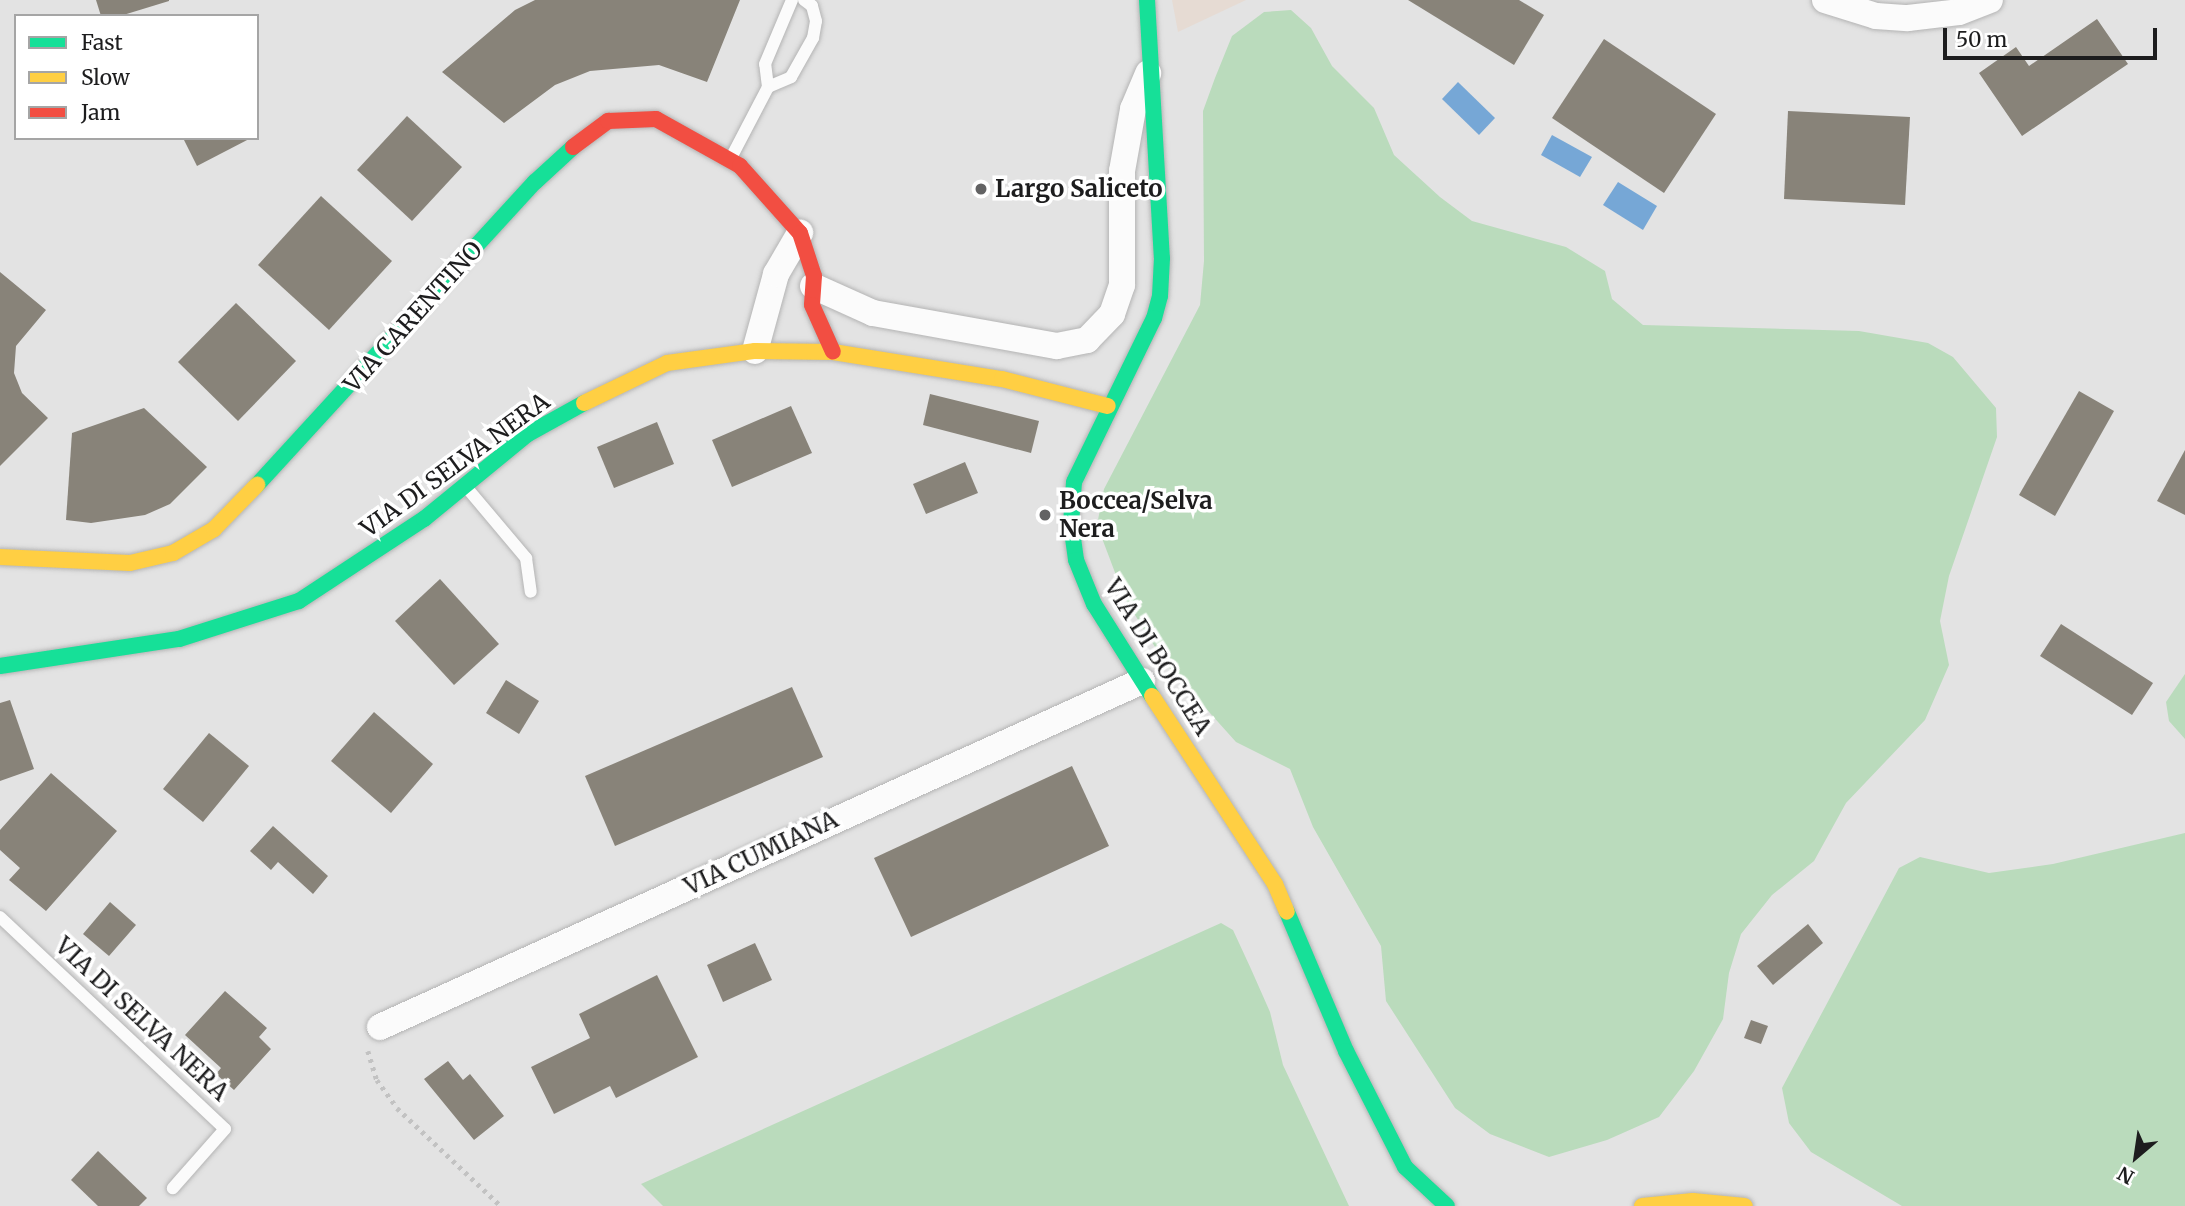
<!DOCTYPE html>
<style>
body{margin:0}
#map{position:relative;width:2185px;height:1206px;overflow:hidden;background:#e3e3e3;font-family:Merriweather,serif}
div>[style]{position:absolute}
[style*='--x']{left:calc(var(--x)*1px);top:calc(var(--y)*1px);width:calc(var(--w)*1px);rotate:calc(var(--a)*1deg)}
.industrial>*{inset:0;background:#e6dbd3}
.green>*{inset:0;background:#badbbc}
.water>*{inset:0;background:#76a7d6}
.building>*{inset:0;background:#888379}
.path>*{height:4.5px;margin-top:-2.25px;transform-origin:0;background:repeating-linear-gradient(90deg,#c2c2c2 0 3.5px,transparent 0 8.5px)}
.roads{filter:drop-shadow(0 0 2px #b4b4b4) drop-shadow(0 0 2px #b4b4b4)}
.lane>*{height:12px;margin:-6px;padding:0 6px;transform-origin:6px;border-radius:6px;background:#fbfbfb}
.street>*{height:26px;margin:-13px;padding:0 13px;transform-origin:13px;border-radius:13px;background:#fbfbfb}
.fast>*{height:16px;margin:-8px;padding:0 8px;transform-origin:8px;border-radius:8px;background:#16e098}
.slow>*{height:16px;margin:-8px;padding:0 8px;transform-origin:8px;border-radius:8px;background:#ffcf43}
.jam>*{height:16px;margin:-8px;padding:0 8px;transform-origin:8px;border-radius:8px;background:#f24e42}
.dots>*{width:19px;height:19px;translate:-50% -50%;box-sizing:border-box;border:4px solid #fff;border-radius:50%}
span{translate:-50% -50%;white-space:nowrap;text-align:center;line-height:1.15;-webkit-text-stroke:7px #fff;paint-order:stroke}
.poi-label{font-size:24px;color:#1d1d1e;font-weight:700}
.left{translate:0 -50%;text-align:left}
.street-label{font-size:24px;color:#1d1d1e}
.legend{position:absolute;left:14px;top:14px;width:245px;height:126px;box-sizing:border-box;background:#fff;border:2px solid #a5a5a5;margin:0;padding:9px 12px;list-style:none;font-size:21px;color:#1d1d1e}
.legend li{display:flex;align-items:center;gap:14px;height:35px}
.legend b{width:35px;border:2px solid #a5a5a5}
.north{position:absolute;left:2101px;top:1122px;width:70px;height:70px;-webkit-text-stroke:5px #fff;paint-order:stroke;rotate:209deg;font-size:19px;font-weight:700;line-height:28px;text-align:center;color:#1d1d1e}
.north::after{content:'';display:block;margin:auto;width:24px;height:32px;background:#1d1d1e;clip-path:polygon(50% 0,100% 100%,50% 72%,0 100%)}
.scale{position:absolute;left:1943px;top:28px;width:214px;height:32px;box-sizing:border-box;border:4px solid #1d1d1e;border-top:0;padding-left:9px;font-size:21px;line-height:24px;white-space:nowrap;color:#1d1d1e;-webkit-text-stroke:5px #fff;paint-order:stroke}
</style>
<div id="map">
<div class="industrial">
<div style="clip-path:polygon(1172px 0,1246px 0,1178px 32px)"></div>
</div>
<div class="green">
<div style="clip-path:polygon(1291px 10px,1311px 28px,1332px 66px,1374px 108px,1394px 155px,1440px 197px,1472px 221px,1566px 247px,1605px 271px,1612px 299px,1643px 325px,1859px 331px,1928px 343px,1953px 357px,1996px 408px,1997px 437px,1949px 576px,1940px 621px,1949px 665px,1925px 720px,1846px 803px,1814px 861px,1772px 895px,1741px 934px,1729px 973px,1723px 1019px,1694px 1071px,1659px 1117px,1607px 1140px,1549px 1157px,1490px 1134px,1455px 1108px,1386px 1001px,1381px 946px,1313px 827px,1290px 769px,1236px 742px,1165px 663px,1125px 599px,1097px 525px,1104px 489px,1200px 305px,1204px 261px,1203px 111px,1215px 78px,1232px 36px,1264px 12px)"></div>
<div style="clip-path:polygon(2185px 674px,2185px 739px,2169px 721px,2166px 702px)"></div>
<div style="clip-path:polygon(2185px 833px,2185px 1206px,1902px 1206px,1811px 1152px,1789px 1123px,1782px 1088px,1899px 868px,1920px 857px,1989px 873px,2053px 864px)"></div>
<div style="clip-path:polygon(1221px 923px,1233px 930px,1251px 969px,1270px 1012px,1283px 1065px,1349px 1206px,663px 1206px,641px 1184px)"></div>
</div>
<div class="water">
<div style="clip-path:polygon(1458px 82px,1495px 118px,1479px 135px,1442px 99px)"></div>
<div style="clip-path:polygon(1552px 135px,1592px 157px,1580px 177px,1541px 155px)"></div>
<div style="clip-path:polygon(1618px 182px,1657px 206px,1643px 230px,1603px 205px)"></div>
</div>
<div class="building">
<div style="clip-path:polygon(96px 0,169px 0,169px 1px,120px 16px,101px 16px)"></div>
<div style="clip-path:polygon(535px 0,740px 0,707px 82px,659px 65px,590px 71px,555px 85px,504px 123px,442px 72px,515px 10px)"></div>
<div style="clip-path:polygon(1408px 0,1519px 0,1544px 15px,1514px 65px)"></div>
<div style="clip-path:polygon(2097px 19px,2128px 64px,2022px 136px,1979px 73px,2016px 47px,2029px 66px)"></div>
<div style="clip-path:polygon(1604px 39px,1716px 114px,1664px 193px,1552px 118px)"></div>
<div style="clip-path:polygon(1788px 111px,1910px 117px,1905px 205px,1784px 199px)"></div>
<div style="clip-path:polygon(407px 116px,462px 167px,412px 221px,357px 170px)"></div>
<div style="clip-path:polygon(183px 138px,251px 138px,197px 166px)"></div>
<div style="clip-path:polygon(321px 196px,392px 261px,329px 330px,258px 265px)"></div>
<div style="clip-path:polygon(0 272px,46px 310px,16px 346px,14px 373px,22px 393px,48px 418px,0 466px)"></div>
<div style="clip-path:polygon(236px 303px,296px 361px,238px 421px,178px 362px)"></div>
<div style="clip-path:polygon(2079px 391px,2114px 411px,2055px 516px,2019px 495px)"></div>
<div style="clip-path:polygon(930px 394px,1039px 421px,1031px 453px,923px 425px)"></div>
<div style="clip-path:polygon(791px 406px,812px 453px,732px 487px,712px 440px)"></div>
<div style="clip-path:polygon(144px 408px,207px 467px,170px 504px,145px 515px,91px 523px,66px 520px,72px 433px)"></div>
<div style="clip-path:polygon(657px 422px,674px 464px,614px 488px,597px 447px)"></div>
<div style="clip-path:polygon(2185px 450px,2185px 515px,2157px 501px)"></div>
<div style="clip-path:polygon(965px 462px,978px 493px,926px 514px,913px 484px)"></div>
<div style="clip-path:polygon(440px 579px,499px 644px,454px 685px,395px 621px)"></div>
<div style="clip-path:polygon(2061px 624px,2153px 683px,2132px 715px,2040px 656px)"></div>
<div style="clip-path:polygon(506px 680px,539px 701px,519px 734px,486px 713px)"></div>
<div style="clip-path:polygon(792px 687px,823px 757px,615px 846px,585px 776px)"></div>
<div style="clip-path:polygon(10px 700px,34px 769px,0 781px,0 703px)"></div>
<div style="clip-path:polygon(374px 712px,433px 764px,391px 813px,331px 761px)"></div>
<div style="clip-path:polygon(209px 733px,249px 766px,203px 822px,163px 789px)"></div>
<div style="clip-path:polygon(1072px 766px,1109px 846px,911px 937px,874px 858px)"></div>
<div style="clip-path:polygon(51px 773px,117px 831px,46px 911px,9px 880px,20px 868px,0 850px,0 830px)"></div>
<div style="clip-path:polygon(273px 826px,328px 876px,313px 894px,278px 862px,271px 870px,250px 851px)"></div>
<div style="clip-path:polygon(110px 902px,136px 925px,109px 956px,83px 934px)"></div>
<div style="clip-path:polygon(1808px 924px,1823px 943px,1773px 985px,1757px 966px)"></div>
<div style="clip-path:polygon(755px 943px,772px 980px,723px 1002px,707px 965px)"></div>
<div style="clip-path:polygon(657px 975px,698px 1057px,616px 1098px,610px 1086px,554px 1114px,531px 1067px,590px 1038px,579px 1014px)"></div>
<div style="clip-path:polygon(225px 991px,267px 1028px,259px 1037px,271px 1049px,234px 1090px,216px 1074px,221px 1068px,185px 1035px)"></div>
<div style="clip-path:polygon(1751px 1020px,1768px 1026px,1761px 1044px,1744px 1038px)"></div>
<div style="clip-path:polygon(448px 1061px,463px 1080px,470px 1074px,504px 1116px,474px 1140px,424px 1079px)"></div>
<div style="clip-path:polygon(98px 1151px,147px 1198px,139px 1206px,98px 1206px,71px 1180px)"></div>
</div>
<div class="path">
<div style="--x:368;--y:1051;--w:30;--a:73"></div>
<div style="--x:377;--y:1080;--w:34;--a:54"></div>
<div style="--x:397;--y:1108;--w:143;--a:43.3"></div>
</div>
<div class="roads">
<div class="lane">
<div style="--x:768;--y:87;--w:25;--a:-23"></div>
<div style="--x:791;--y:77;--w:45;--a:-60.6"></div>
<div style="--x:813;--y:38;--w:17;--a:-80"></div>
<div style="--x:816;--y:21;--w:16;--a:-105"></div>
<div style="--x:812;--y:6;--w:10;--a:-143"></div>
<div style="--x:732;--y:156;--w:78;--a:-62.4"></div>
<div style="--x:768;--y:87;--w:23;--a:-97"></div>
<div style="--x:765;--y:64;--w:69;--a:-67.1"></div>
<div style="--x:467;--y:488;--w:92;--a:49.9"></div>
<div style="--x:526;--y:558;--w:34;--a:82"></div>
<div style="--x:0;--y:917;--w:309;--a:43.3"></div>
<div style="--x:225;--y:1129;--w:79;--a:131.4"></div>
</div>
<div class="street">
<div style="--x:1825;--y:0;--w:53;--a:17.4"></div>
<div style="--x:1876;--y:16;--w:32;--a:4"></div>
<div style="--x:1908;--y:18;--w:51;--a:-6.7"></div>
<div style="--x:1959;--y:12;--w:33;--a:-21"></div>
<div style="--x:813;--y:286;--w:66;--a:24.2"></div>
<div style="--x:873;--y:313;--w:187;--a:10.2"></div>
<div style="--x:1057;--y:346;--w:31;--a:-11"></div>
<div style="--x:1087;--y:340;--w:36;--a:-46"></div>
<div style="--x:1112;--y:314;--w:31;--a:-71"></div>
<div style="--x:1122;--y:285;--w:114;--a:-90"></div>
<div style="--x:1122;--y:171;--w:63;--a:-79.9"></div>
<div style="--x:1133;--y:109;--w:39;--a:-67"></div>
<div style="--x:755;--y:351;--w:80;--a:-74.7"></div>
<div style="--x:776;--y:274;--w:48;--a:-59.7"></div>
<div style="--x:380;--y:1027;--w:837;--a:-24.42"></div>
</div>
<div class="fast">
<div style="--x:1147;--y:0;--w:258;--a:86.7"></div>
<div style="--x:1162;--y:258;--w:38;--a:93"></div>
<div style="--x:1160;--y:296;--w:23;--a:105"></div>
<div style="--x:1154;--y:318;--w:182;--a:116"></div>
<div style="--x:1074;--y:482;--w:42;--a:94.1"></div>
<div style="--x:1071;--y:524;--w:36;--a:82"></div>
<div style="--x:1076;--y:560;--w:48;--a:67.8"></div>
<div style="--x:1094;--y:604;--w:109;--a:57.8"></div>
<div style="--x:257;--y:485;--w:411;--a:-47.5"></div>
<div style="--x:535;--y:182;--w:52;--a:-42.6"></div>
<div style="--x:0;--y:666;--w:181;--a:-8.6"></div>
<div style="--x:179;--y:639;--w:126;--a:-17.6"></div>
<div style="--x:299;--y:601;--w:149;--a:-33.3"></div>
<div style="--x:424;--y:519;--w:134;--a:-39.3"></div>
<div style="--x:528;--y:434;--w:64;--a:-29"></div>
<div style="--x:1287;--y:912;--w:151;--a:67"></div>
<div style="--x:1346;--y:1051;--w:130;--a:63"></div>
<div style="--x:1405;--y:1167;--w:57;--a:42.9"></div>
</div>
<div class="slow">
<div style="--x:584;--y:403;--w:92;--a:-25.7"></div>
<div style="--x:667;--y:363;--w:89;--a:-7.8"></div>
<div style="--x:755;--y:351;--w:78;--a:0.7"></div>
<div style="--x:833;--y:352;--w:171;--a:9.1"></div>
<div style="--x:1002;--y:379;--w:109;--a:14.3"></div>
<div style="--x:0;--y:557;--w:130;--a:2.6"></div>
<div style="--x:130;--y:563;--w:44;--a:-13.1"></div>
<div style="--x:173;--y:553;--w:48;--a:-30.3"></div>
<div style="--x:214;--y:529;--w:62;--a:-45.7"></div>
<div style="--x:1152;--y:696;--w:225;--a:56.8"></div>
<div style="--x:1275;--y:884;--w:30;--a:67"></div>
<div style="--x:1642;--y:1206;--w:51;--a:-5.6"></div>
<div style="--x:1693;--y:1201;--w:52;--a:5.5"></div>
</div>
<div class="jam">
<div style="--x:573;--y:147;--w:44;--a:-36.6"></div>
<div style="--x:608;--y:121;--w:48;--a:-2.4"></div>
<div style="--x:656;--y:119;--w:96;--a:29.2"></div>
<div style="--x:740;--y:166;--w:90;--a:48.2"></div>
<div style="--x:800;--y:233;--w:45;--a:72"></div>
<div style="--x:814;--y:276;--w:29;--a:94"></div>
<div style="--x:812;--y:305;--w:51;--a:65.9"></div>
</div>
</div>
<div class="dots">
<div style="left:981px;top:189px;background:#626263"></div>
<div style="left:1045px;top:515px;background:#626263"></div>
</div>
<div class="poi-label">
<span class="left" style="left:995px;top:189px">Largo Saliceto</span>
<span class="left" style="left:1059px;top:515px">Boccea/Selva<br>Nera</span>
</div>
<div class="street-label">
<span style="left:413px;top:317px;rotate:-48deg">VIA CARENTINO</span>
<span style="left:455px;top:465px;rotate:-36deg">VIA DI SELVA NERA</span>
<span style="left:1158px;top:657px;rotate:58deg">VIA DI BOCCEA</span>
<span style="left:761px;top:853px;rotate:-25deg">VIA CUMIANA</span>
<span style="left:142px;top:1019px;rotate:43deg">VIA DI SELVA NERA</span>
</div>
<ul class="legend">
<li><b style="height:9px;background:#16e098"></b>Fast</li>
<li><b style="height:9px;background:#ffcf43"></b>Slow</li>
<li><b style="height:9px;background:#f24e42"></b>Jam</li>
</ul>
<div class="north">N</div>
<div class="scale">50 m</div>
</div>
